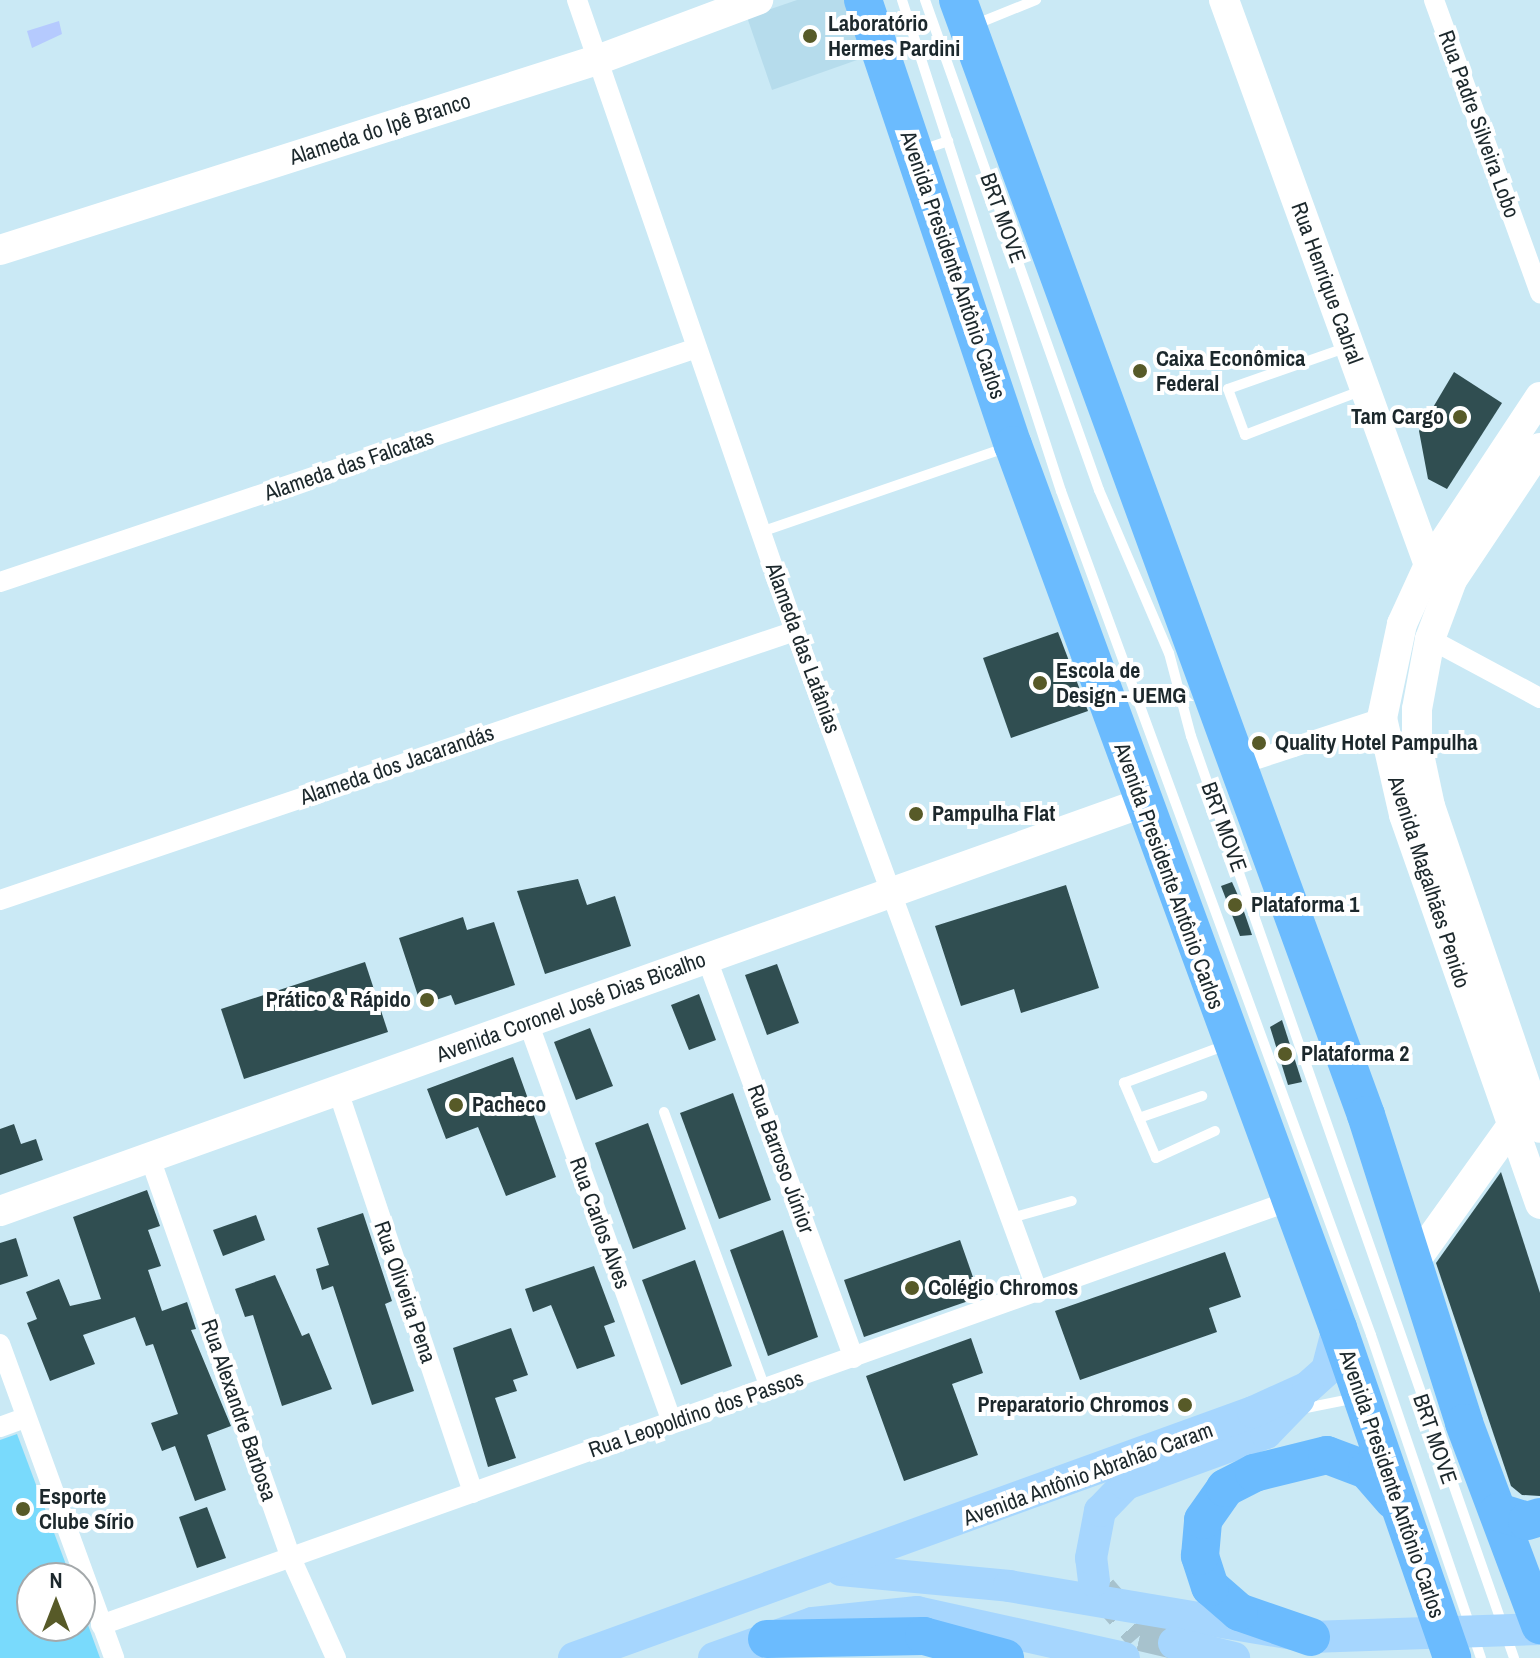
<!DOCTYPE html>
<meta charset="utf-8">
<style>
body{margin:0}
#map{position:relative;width:1540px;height:1658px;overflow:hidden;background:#cae9f5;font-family:"Archivo Narrow",sans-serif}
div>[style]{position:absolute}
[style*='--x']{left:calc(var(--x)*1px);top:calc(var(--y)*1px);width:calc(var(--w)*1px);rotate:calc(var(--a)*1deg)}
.built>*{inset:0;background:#b6dcec}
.green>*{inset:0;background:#79dafc}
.water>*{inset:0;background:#b5cafe}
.building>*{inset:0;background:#304e51}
.primary-tunnel>*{height:32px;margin-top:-16px;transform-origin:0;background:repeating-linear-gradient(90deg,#a7c2cd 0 32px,transparent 0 48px)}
.lane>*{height:10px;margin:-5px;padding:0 5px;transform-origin:5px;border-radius:5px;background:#fff}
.street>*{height:20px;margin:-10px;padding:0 10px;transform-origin:10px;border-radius:10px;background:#fff}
.secondary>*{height:30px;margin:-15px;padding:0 15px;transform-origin:15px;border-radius:15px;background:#fff}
.primary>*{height:32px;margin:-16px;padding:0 16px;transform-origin:16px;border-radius:16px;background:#a6d6fe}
.highway>*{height:38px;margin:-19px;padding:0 19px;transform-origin:19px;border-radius:19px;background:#6bbbfe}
.dots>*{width:22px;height:22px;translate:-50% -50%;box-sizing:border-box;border:4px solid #fff;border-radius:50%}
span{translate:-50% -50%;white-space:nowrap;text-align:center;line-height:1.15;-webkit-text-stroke:8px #fff;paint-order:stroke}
.poi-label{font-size:22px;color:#1c282c;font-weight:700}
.left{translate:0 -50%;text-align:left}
.right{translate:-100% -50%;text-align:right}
.street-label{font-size:22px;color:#1c282c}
.north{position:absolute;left:16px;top:1562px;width:80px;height:80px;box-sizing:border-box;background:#fff;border:2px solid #a4a9ab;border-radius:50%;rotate:0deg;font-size:22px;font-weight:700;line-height:32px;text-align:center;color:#1c282c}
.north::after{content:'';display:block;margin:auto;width:28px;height:36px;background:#575a28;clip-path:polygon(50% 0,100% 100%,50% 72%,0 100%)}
</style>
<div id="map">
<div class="built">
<div style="clip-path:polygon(797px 0,855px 0,874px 54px,772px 90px,747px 17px)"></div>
</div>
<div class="green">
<div style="clip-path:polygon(17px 1434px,71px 1578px,32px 1578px,32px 1626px,80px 1626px,80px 1603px,100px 1658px,0 1658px,0 1440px)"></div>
</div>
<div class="water">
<div style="clip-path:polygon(59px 21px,62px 34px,32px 48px,27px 31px)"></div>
</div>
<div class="building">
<div style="clip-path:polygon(1454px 372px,1502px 403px,1447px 489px,1428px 479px,1419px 431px)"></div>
<div style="clip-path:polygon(1058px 632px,1088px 711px,1011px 738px,983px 658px)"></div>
<div style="clip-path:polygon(578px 879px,587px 905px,615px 896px,631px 946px,545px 974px,517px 891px)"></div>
<div style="clip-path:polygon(1232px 882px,1240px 900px,1252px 935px,1240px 936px,1221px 886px)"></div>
<div style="clip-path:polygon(1066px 885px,1099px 988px,1021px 1013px,1014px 989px,961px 1006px,935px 926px)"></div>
<div style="clip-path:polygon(463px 917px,467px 930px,494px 922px,515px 985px,455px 1005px,451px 995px,421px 1005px,399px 938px)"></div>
<div style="clip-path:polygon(365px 962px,388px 1032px,244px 1079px,221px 1009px)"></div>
<div style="clip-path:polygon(777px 964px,799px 1023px,767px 1035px,745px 975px)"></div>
<div style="clip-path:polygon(699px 994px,716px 1040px,689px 1050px,671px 1005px)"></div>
<div style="clip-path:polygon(1282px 1020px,1302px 1082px,1288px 1085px,1270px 1027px)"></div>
<div style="clip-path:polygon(590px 1028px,613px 1086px,576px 1100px,554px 1042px)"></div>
<div style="clip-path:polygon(513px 1057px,556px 1177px,506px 1196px,478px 1127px,446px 1139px,427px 1089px)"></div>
<div style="clip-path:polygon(733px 1093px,771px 1200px,719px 1219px,680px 1113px)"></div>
<div style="clip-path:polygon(648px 1123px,686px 1229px,633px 1249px,595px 1143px)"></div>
<div style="clip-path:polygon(14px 1124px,21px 1144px,36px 1139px,43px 1160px,0 1175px,0 1129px)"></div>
<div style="clip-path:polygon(1501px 1172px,1540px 1293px,1540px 1496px,1522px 1495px,1511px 1486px,1436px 1263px)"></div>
<div style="clip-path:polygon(147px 1190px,160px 1226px,148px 1230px,161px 1266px,148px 1270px,162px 1311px,187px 1302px,196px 1329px,191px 1330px,231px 1426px,207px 1435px,226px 1490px,195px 1501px,175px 1446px,162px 1451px,151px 1423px,178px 1414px,153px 1344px,146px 1346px,135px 1317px,83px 1335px,95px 1364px,50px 1381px,27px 1323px,37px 1319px,26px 1292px,59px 1279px,70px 1306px,101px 1299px,73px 1217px)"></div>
<div style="clip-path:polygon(363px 1213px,392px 1301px,385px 1304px,414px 1391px,372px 1405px,333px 1286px,322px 1290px,316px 1269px,329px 1265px,317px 1228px)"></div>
<div style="clip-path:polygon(256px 1215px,265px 1240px,223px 1256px,213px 1230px)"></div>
<div style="clip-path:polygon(783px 1230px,818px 1337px,768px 1356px,730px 1250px)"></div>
<div style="clip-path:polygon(16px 1238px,28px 1276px,0 1285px,0 1243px)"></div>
<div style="clip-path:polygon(960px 1240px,980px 1297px,864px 1337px,844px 1280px)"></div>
<div style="clip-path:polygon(1225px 1252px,1241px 1297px,1209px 1308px,1217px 1332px,1080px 1380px,1055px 1311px)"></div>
<div style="clip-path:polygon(695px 1260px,732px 1366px,681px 1385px,642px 1280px)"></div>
<div style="clip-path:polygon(594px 1266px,615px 1322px,604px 1326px,615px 1356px,577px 1369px,551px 1305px,533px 1312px,525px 1289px)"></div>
<div style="clip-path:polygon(275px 1275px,302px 1336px,309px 1333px,332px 1389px,282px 1406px,253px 1315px,245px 1317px,235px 1289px)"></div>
<div style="clip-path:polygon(511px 1328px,528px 1375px,513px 1380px,517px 1391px,495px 1398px,516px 1458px,488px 1467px,453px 1348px)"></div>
<div style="clip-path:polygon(971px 1338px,983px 1373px,952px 1384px,978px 1455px,904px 1481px,866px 1376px)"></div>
<div style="clip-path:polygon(207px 1507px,226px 1558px,197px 1568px,179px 1517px)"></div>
</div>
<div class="primary-tunnel">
<div style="--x:1101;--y:1590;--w:60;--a:49.1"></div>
<div style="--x:1140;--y:1635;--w:35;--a:13"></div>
</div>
<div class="lane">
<div style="--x:902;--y:0;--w:516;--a:72.06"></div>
<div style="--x:1061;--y:491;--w:899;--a:69.83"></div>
<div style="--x:1371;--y:1335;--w:341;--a:71.2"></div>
<div style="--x:925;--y:0;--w:520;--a:70.45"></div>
<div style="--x:1099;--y:490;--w:177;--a:66.8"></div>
<div style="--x:1169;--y:653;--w:86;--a:75.2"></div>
<div style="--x:1191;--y:736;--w:977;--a:70.69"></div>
<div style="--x:974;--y:25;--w:67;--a:-22"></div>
<div style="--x:919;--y:151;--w:31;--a:-19"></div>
<div style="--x:1345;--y:348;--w:124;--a:160.7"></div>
<div style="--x:1228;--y:389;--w:49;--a:69.7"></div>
<div style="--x:1245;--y:435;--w:126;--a:-20.9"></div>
<div style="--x:761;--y:532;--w:261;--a:-19"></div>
<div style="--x:664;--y:1112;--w:296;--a:69.9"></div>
<div style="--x:1139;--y:1118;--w:67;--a:-19.2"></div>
<div style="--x:1215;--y:1131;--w:65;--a:155.4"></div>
<div style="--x:1156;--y:1158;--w:82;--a:-113.1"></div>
<div style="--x:1124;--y:1083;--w:109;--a:-20.4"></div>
<div style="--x:1011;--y:1218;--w:63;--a:-15.6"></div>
<div style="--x:1301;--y:1409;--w:56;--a:-11.3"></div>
</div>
<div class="street">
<div style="--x:577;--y:0;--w:668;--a:70.94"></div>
<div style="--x:795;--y:631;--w:705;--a:69.84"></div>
<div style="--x:1434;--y:0;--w:312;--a:70.1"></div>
<div style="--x:0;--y:582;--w:735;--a:-18.56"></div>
<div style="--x:1430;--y:639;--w:125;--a:28.2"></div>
<div style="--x:1236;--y:766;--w:154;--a:-18.2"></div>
<div style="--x:0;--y:900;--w:839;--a:-18.69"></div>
<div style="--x:707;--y:959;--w:425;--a:69.8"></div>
<div style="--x:528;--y:1022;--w:426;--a:70.2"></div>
<div style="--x:338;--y:1091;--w:424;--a:71.4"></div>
<div style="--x:150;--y:1158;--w:424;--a:70.6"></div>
<div style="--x:291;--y:1558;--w:110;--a:65.8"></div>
<div style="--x:0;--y:1344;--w:334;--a:70"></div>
<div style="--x:0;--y:1427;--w:27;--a:-20"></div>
<div style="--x:101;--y:1625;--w:1262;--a:-19.63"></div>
</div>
<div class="secondary">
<div style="--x:1224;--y:0;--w:601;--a:70.06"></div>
<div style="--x:0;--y:250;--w:630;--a:-17.66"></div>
<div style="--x:600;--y:59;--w:169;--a:-20.5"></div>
<div style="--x:1540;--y:397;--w:201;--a:123.5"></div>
<div style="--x:1429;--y:565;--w:65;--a:114.6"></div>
<div style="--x:1402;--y:624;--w:96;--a:102"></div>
<div style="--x:1382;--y:718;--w:99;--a:77.2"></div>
<div style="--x:1404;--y:815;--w:412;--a:70.7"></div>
<div style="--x:1540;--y:448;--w:159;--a:123.7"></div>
<div style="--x:1452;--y:580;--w:63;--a:110.4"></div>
<div style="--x:1430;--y:639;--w:71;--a:100.5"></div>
<div style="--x:1417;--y:709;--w:36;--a:90"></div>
<div style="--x:1417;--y:745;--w:62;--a:78"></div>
<div style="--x:1430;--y:806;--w:340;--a:71.1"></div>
<div style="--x:0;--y:1211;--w:1213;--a:-19.66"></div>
<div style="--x:1415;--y:1261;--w:182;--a:-54.4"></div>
</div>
<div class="primary">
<div style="--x:841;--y:1570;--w:169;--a:5.4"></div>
<div style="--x:1009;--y:1586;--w:306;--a:9.6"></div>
<div style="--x:1311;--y:1637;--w:229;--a:-2"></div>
<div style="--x:1094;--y:1581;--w:23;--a:-97"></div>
<div style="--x:1091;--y:1558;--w:48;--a:-79.2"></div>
<div style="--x:1100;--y:1511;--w:37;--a:-46"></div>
<div style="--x:1126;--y:1484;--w:149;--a:-20"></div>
<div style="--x:1266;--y:1433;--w:47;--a:-45.9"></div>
<div style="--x:1174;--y:1643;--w:62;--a:14"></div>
<div style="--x:574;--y:1658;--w:722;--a:-19.92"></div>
<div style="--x:1253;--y:1412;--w:60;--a:-24.4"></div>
<div style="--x:1308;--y:1387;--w:25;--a:-42"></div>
<div style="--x:1327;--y:1370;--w:43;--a:-75.3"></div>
<div style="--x:714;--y:1658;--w:105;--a:-19.5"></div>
<div style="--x:813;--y:1623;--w:105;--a:-6"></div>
<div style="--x:917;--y:1612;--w:212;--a:12.5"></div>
</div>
<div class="highway">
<div style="--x:863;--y:0;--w:470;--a:71.4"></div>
<div style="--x:1013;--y:445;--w:941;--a:69.79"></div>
<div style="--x:1338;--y:1328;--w:349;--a:70.9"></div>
<div style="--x:958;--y:0;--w:1187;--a:69.9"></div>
<div style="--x:1366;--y:1115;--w:323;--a:72.3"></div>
<div style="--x:1464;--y:1423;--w:216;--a:69.4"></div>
<div style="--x:1498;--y:1512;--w:30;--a:17"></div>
<div style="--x:1527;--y:1521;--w:14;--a:-17"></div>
<div style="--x:1311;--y:1637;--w:76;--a:-160.9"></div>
<div style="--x:1239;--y:1612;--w:38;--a:-139"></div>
<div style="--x:1210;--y:1587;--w:33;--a:-108"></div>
<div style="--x:1200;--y:1556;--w:36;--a:-85"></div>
<div style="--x:1203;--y:1520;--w:39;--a:-55"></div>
<div style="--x:1225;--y:1488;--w:33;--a:-27"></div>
<div style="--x:1254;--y:1473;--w:75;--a:-13.9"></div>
<div style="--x:1327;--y:1455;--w:43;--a:20.6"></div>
<div style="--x:1367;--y:1470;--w:40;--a:49"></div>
<div style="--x:767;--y:1639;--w:157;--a:-1.1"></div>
<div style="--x:924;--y:1636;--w:84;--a:15.2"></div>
</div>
<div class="dots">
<div style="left:810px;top:36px;background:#575a28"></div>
<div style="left:1140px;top:371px;background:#575a28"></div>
<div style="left:1460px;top:417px;background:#575a28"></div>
<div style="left:1040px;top:683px;background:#575a28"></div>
<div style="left:1259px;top:743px;background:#575a28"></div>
<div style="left:916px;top:814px;background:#575a28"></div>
<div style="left:1235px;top:905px;background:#575a28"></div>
<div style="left:427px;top:1000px;background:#575a28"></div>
<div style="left:1285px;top:1054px;background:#575a28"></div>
<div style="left:456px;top:1105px;background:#575a28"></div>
<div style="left:912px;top:1288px;background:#575a28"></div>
<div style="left:1185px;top:1405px;background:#575a28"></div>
<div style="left:23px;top:1509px;background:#575a28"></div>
</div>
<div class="poi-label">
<span class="left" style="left:828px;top:36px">Laboratório<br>Hermes Pardini</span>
<span class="left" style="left:1156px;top:371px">Caixa Econômica<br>Federal</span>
<span class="right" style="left:1444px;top:417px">Tam Cargo</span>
<span class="left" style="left:1056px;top:683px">Escola de<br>Design - UEMG</span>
<span class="left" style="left:1275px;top:743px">Quality Hotel Pampulha</span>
<span class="left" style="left:932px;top:814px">Pampulha Flat</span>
<span class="left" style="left:1251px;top:905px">Plataforma 1</span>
<span class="right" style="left:411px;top:1000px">Prático &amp; Rápido</span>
<span class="left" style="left:1301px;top:1054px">Plataforma 2</span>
<span class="left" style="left:472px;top:1105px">Pacheco</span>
<span class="left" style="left:928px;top:1288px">Colégio Chromos</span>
<span class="right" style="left:1169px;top:1405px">Preparatorio Chromos</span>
<span class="left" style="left:39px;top:1509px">Esporte<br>Clube Sírio</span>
</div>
<div class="street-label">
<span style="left:1479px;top:124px;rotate:70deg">Rua Padre Silveira Lobo</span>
<span style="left:380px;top:129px;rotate:-18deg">Alameda do Ipê Branco</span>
<span style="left:1003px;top:218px;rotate:70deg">BRT MOVE</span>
<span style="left:953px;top:265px;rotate:71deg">Avenida Presidente Antônio Carlos</span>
<span style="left:1327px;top:283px;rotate:70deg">Rua Henrique Cabral</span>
<span style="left:349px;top:465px;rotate:-19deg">Alameda das Falcatas</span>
<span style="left:803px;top:648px;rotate:70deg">Alameda das Latânias</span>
<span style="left:397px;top:765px;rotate:-19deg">Alameda dos Jacarandás</span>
<span style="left:1224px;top:827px;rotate:70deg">BRT MOVE</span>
<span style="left:1169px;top:876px;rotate:70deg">Avenida Presidente Antônio Carlos</span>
<span style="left:1429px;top:882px;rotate:72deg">Avenida Magalhães Penido</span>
<span style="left:571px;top:1007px;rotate:-20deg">Avenida Coronel José Dias Bicalho</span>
<span style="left:781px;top:1159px;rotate:70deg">Rua Barroso Júnior</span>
<span style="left:600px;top:1223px;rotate:70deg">Rua Carlos Alves</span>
<span style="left:405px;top:1292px;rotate:71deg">Rua Oliveira Pena</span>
<span style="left:239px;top:1410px;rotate:71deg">Rua Alexandre Barbosa</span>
<span style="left:696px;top:1414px;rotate:-19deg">Rua Leopoldino dos Passos</span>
<span style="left:1435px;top:1439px;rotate:71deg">BRT MOVE</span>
<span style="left:1088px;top:1474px;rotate:-20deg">Avenida Antônio Abrahão Caram</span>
<span style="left:1392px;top:1484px;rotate:71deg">Avenida Presidente Antônio Carlos</span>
</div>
<div class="north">N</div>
</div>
